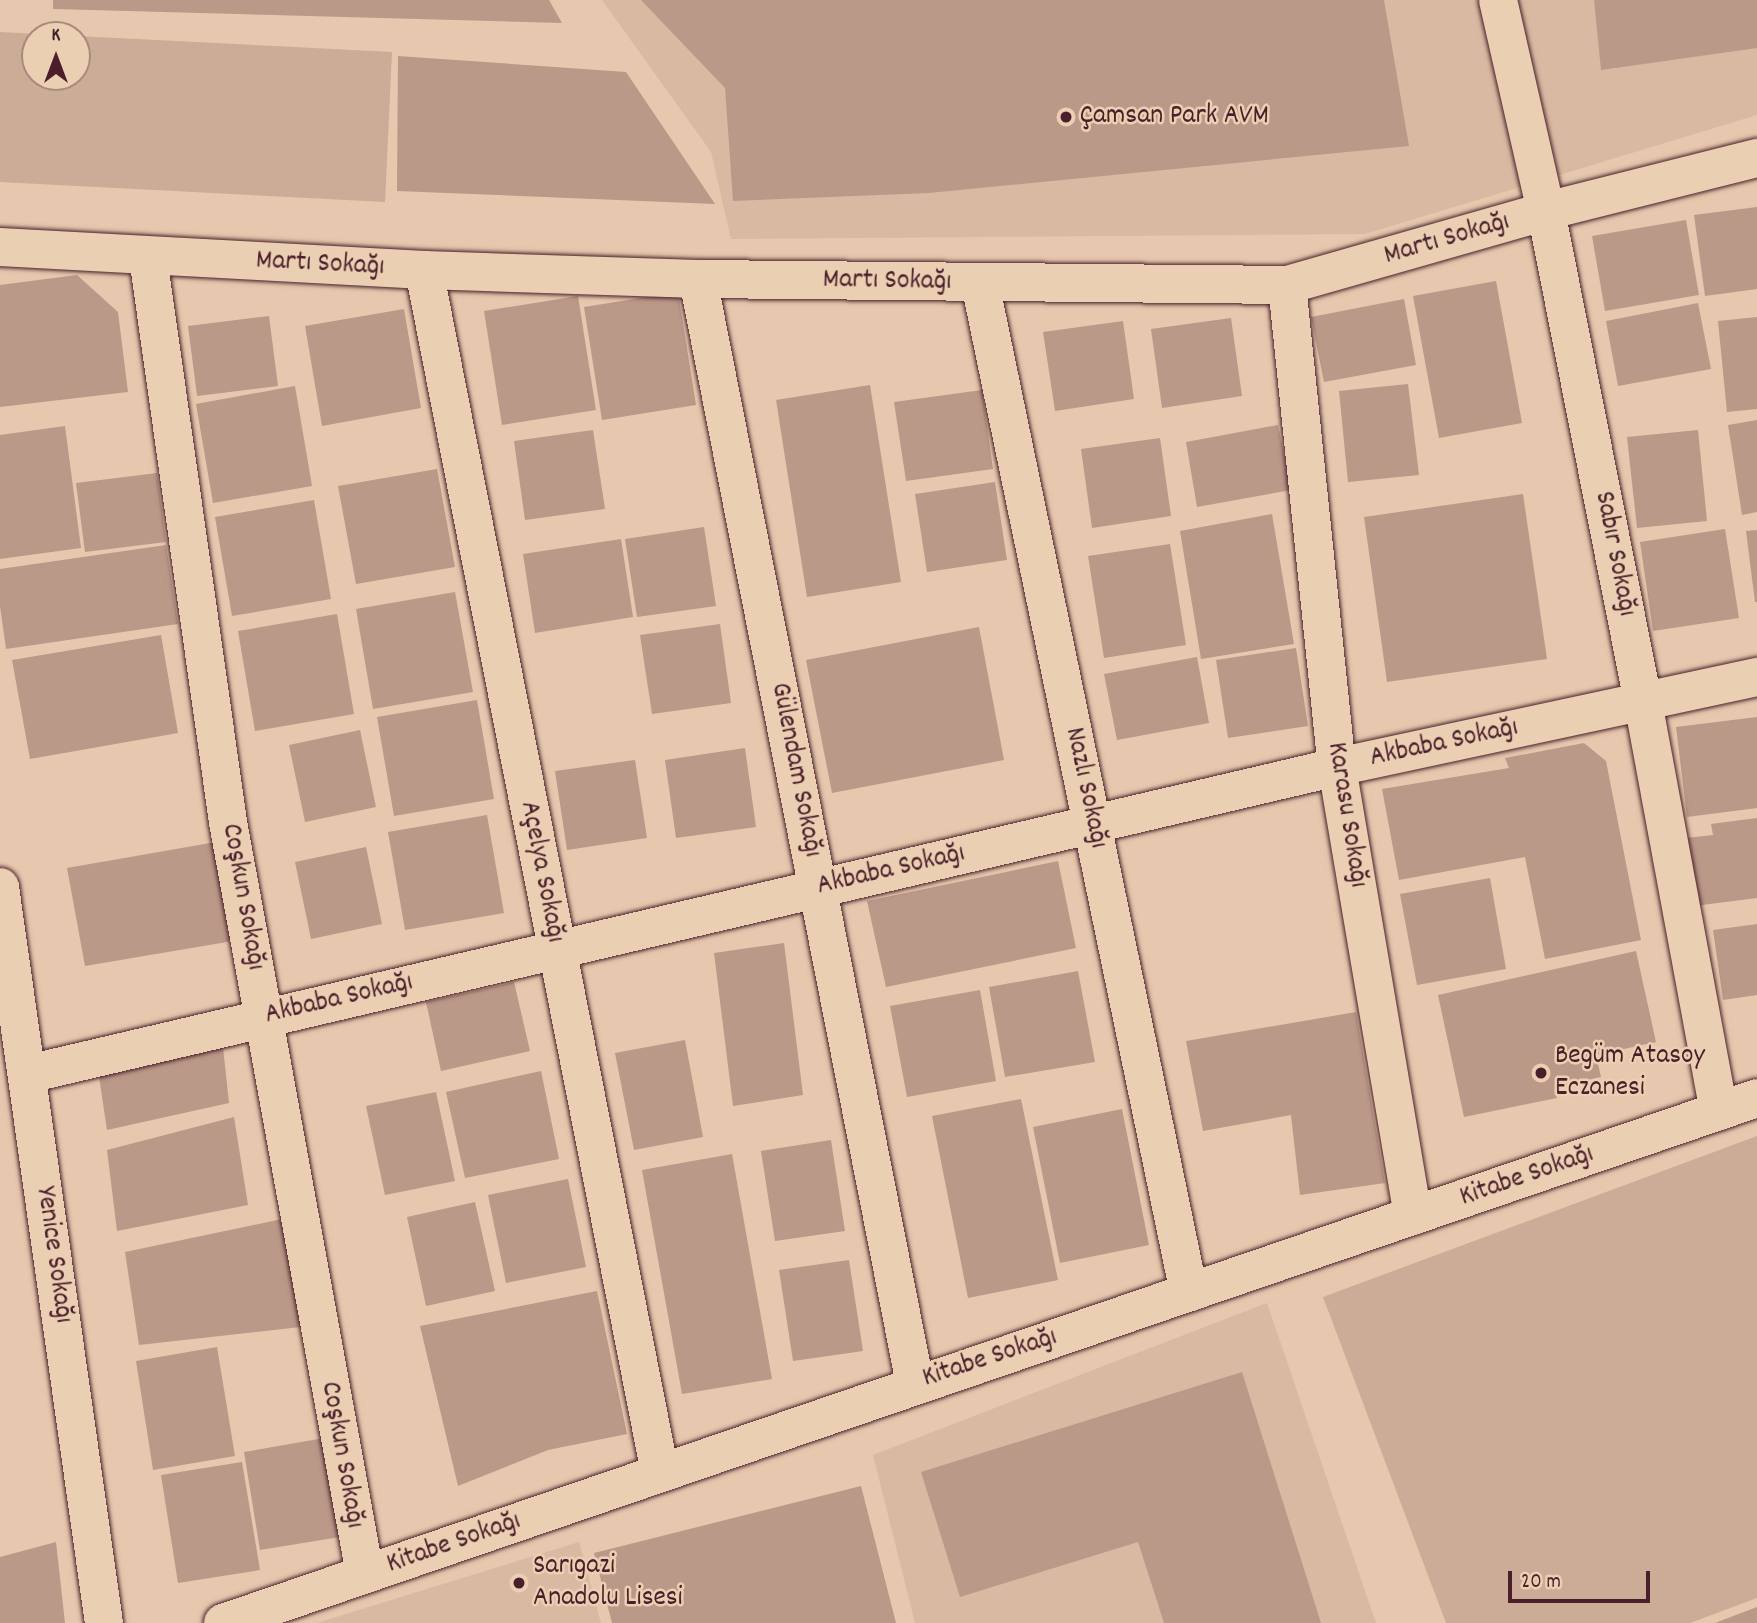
<!DOCTYPE html>
<meta charset="utf-8">
<style>
body{margin:0}
#map{position:relative;width:1757px;height:1623px;overflow:hidden;background:#e5c8ad;font-family:Dekko,sans-serif}
div>[style]{position:absolute}
[style*='--x']{left:calc(var(--x)*1px);top:calc(var(--y)*1px);width:calc(var(--w)*1px);rotate:calc(var(--a)*1deg)}
.built>*{inset:0;background:#d8baa2}
.green>*{inset:0;background:#cbac97}
.building>*{inset:0;background:#ba9988}
.roads{filter:drop-shadow(0 0 2px #4a1f2b) drop-shadow(0 0 2px #4a1f2b)}
.minor>*{height:38px;margin:-19px;padding:0 19px;transform-origin:19px;border-radius:19px;background:#ebcfb2}
.dots>*{width:19px;height:19px;translate:-50% -50%;box-sizing:border-box;border:4px solid #ebcfb2;border-radius:50%}
span{translate:-50% -50%;white-space:nowrap;text-align:center;line-height:1.15;-webkit-text-stroke:5px #ebcfb2;paint-order:stroke}
.poi-label{font-size:28px;color:#4a1f2b}
.left{translate:0 -50%;text-align:left}
.street-label{font-size:28px;color:#4a1f2b}
.north{position:absolute;left:21px;top:21px;width:70px;height:70px;box-sizing:border-box;background:#ebcfb2;border:2px solid #ab897c;border-radius:50%;rotate:0deg;font-size:19px;font-weight:700;line-height:28px;text-align:center;color:#4a1f2b}
.north::after{content:'';display:block;margin:auto;width:24px;height:32px;background:#4a1f2b;clip-path:polygon(50% 0,100% 100%,50% 72%,0 100%)}
.scale{position:absolute;left:1508px;top:1571px;width:142px;height:32px;box-sizing:border-box;border:4px solid #4a1f2b;border-top:0;padding-left:9px;font-size:21px;line-height:24px;white-space:nowrap;color:#4a1f2b;-webkit-text-stroke:5px #ebcfb2;paint-order:stroke}
</style>
<div id="map">
<div class="built">
<div style="clip-path:polygon(602px 0,1757px 0,1757px 115px,1365px 234px,731px 239px,711px 152px)"></div>
<div style="clip-path:polygon(1267px 1303px,1376px 1623px,915px 1623px,873px 1455px)"></div>
<div style="clip-path:polygon(579px 1542px,601px 1623px,317px 1623px)"></div>
</div>
<div class="green">
<div style="clip-path:polygon(0 32px,59px 35px,35px 35px,35px 77px,77px 77px,77px 36px,392px 52px,385px 202px,0 182px)"></div>
<div style="clip-path:polygon(1757px 1136px,1757px 1598px,1690px 1623px,1446px 1623px,1323px 1297px)"></div>
</div>
<div class="building">
<div style="clip-path:polygon(53px 0,549px 0,562px 23px,53px 9px)"></div>
<div style="clip-path:polygon(641px 0,1384px 0,1409px 146px,929px 193px,733px 201px,725px 88px)"></div>
<div style="clip-path:polygon(1594px 0,1757px 0,1757px 48px,1601px 70px)"></div>
<div style="clip-path:polygon(398px 56px,626px 72px,715px 204px,397px 191px)"></div>
<div style="clip-path:polygon(1757px 207px,1757px 289px,1705px 296px,1694px 215px)"></div>
<div style="clip-path:polygon(1686px 220px,1699px 295px,1605px 311px,1592px 236px)"></div>
<div style="clip-path:polygon(77px 275px,118px 312px,128px 392px,0 407px,0 285px)"></div>
<div style="clip-path:polygon(1496px 281px,1522px 423px,1439px 438px,1413px 296px)"></div>
<div style="clip-path:polygon(678px 292px,696px 405px,602px 420px,584px 307px)"></div>
<div style="clip-path:polygon(578px 296px,596px 410px,502px 425px,484px 311px)"></div>
<div style="clip-path:polygon(1404px 299px,1416px 365px,1324px 382px,1311px 317px)"></div>
<div style="clip-path:polygon(1698px 303px,1711px 369px,1618px 386px,1606px 321px)"></div>
<div style="clip-path:polygon(404px 309px,421px 408px,322px 426px,305px 326px)"></div>
<div style="clip-path:polygon(269px 316px,278px 386px,197px 396px,188px 326px)"></div>
<div style="clip-path:polygon(1757px 317px,1757px 409px,1727px 412px,1718px 321px)"></div>
<div style="clip-path:polygon(1231px 318px,1242px 396px,1162px 408px,1151px 329px)"></div>
<div style="clip-path:polygon(1123px 321px,1134px 399px,1055px 411px,1043px 332px)"></div>
<div style="clip-path:polygon(1408px 384px,1419px 475px,1348px 482px,1339px 391px)"></div>
<div style="clip-path:polygon(870px 385px,901px 582px,807px 597px,776px 400px)"></div>
<div style="clip-path:polygon(295px 386px,312px 486px,213px 503px,196px 404px)"></div>
<div style="clip-path:polygon(982px 390px,993px 469px,906px 481px,894px 402px)"></div>
<div style="clip-path:polygon(1757px 420px,1757px 512px,1742px 515px,1728px 425px)"></div>
<div style="clip-path:polygon(1278px 425px,1291px 490px,1197px 507px,1186px 442px)"></div>
<div style="clip-path:polygon(65px 426px,81px 548px,0 559px,0 435px)"></div>
<div style="clip-path:polygon(593px 430px,605px 509px,525px 520px,514px 441px)"></div>
<div style="clip-path:polygon(1698px 430px,1707px 521px,1637px 528px,1627px 437px)"></div>
<div style="clip-path:polygon(1160px 438px,1171px 516px,1092px 528px,1081px 449px)"></div>
<div style="clip-path:polygon(437px 469px,455px 567px,356px 584px,338px 486px)"></div>
<div style="clip-path:polygon(157px 473px,166px 542px,85px 552px,76px 483px)"></div>
<div style="clip-path:polygon(995px 482px,1007px 560px,927px 572px,915px 494px)"></div>
<div style="clip-path:polygon(1523px 494px,1547px 659px,1387px 682px,1364px 517px)"></div>
<div style="clip-path:polygon(314px 500px,331px 599px,232px 616px,215px 517px)"></div>
<div style="clip-path:polygon(1272px 514px,1294px 644px,1201px 659px,1180px 531px)"></div>
<div style="clip-path:polygon(704px 527px,716px 606px,637px 617px,625px 539px)"></div>
<div style="clip-path:polygon(1725px 529px,1739px 618px,1653px 631px,1640px 542px)"></div>
<div style="clip-path:polygon(1757px 530px,1757px 602px,1755px 602px,1746px 531px)"></div>
<div style="clip-path:polygon(621px 539px,633px 617px,535px 633px,523px 554px)"></div>
<div style="clip-path:polygon(1170px 544px,1186px 645px,1104px 658px,1088px 556px)"></div>
<div style="clip-path:polygon(166px 545px,178px 624px,6px 649px,0 606px,0 569px)"></div>
<div style="clip-path:polygon(455px 592px,473px 692px,373px 709px,356px 609px)"></div>
<div style="clip-path:polygon(337px 614px,354px 714px,255px 731px,238px 631px)"></div>
<div style="clip-path:polygon(720px 624px,731px 703px,652px 714px,640px 635px)"></div>
<div style="clip-path:polygon(979px 627px,1004px 760px,832px 793px,806px 660px)"></div>
<div style="clip-path:polygon(161px 635px,178px 733px,30px 759px,12px 660px)"></div>
<div style="clip-path:polygon(1296px 648px,1308px 726px,1228px 738px,1216px 660px)"></div>
<div style="clip-path:polygon(1197px 657px,1209px 723px,1117px 740px,1104px 674px)"></div>
<div style="clip-path:polygon(477px 700px,494px 799px,394px 816px,377px 717px)"></div>
<div style="clip-path:polygon(1757px 717px,1757px 808px,1687px 817px,1676px 727px)"></div>
<div style="clip-path:polygon(360px 730px,376px 807px,305px 822px,289px 745px)"></div>
<div style="clip-path:polygon(1584px 743px,1606px 761px,1641px 940px,1545px 959px,1525px 857px,1399px 880px,1382px 789px,1509px 768px,1505px 758px)"></div>
<div style="clip-path:polygon(745px 748px,756px 827px,676px 838px,665px 760px)"></div>
<div style="clip-path:polygon(635px 760px,647px 838px,567px 850px,555px 771px)"></div>
<div style="clip-path:polygon(487px 815px,504px 913px,405px 930px,388px 832px)"></div>
<div style="clip-path:polygon(1757px 818px,1757px 898px,1694px 906px,1686px 838px,1713px 835px,1711px 824px)"></div>
<div style="clip-path:polygon(216px 842px,233px 941px,85px 966px,67px 868px)"></div>
<div style="clip-path:polygon(366px 847px,382px 924px,311px 939px,295px 862px)"></div>
<div style="clip-path:polygon(1058px 861px,1076px 948px,886px 987px,867px 901px)"></div>
<div style="clip-path:polygon(1490px 878px,1506px 969px,1417px 985px,1400px 894px)"></div>
<div style="clip-path:polygon(1757px 924px,1757px 995px,1723px 1000px,1713px 930px)"></div>
<div style="clip-path:polygon(784px 943px,803px 1095px,733px 1106px,714px 953px)"></div>
<div style="clip-path:polygon(1636px 951px,1656px 1042px,1596px 1055px,1601px 1077px,1555px 1087px,1557px 1098px,1464px 1117px,1438px 995px)"></div>
<div style="clip-path:polygon(1078px 971px,1095px 1062px,1005px 1077px,989px 987px)"></div>
<div style="clip-path:polygon(514px 982px,530px 1051px,441px 1071px,426px 1002px)"></div>
<div style="clip-path:polygon(980px 990px,996px 1081px,907px 1097px,890px 1006px)"></div>
<div style="clip-path:polygon(1356px 1012px,1385px 1183px,1300px 1195px,1291px 1115px,1203px 1131px,1186px 1041px)"></div>
<div style="clip-path:polygon(222px 1038px,229px 1103px,107px 1130px,98px 1070px)"></div>
<div style="clip-path:polygon(685px 1040px,703px 1137px,634px 1150px,615px 1053px)"></div>
<div style="clip-path:polygon(541px 1071px,559px 1159px,465px 1178px,446px 1092px)"></div>
<div style="clip-path:polygon(436px 1092px,455px 1181px,385px 1195px,366px 1106px)"></div>
<div style="clip-path:polygon(1021px 1099px,1058px 1280px,968px 1298px,932px 1116px)"></div>
<div style="clip-path:polygon(1122px 1109px,1149px 1245px,1060px 1263px,1033px 1127px)"></div>
<div style="clip-path:polygon(234px 1117px,248px 1205px,117px 1231px,107px 1150px)"></div>
<div style="clip-path:polygon(831px 1140px,845px 1231px,775px 1241px,761px 1151px)"></div>
<div style="clip-path:polygon(732px 1154px,772px 1379px,682px 1394px,642px 1170px)"></div>
<div style="clip-path:polygon(568px 1179px,586px 1267px,506px 1283px,488px 1195px)"></div>
<div style="clip-path:polygon(475px 1202px,495px 1291px,426px 1306px,407px 1217px)"></div>
<div style="clip-path:polygon(287px 1218px,309px 1326px,139px 1345px,125px 1252px)"></div>
<div style="clip-path:polygon(849px 1260px,863px 1351px,793px 1361px,779px 1270px)"></div>
<div style="clip-path:polygon(597px 1291px,627px 1434px,548px 1450px,458px 1486px,420px 1326px)"></div>
<div style="clip-path:polygon(217px 1347px,235px 1456px,153px 1470px,136px 1361px)"></div>
<div style="clip-path:polygon(1242px 1372px,1321px 1623px,1164px 1623px,1138px 1542px,960px 1597px,921px 1472px)"></div>
<div style="clip-path:polygon(330px 1437px,346px 1536px,260px 1550px,244px 1452px)"></div>
<div style="clip-path:polygon(242px 1462px,260px 1570px,178px 1583px,161px 1475px)"></div>
<div style="clip-path:polygon(861px 1486px,896px 1623px,612px 1623px,594px 1553px)"></div>
<div style="clip-path:polygon(56px 1542px,65px 1623px,0 1623px,0 1557px)"></div>
<div style="clip-path:polygon(1757px 1607px,1757px 1623px,1715px 1623px)"></div>
</div>
<div class="roads">
<div class="minor">
<div style="--x:1498;--y:0;--w:216;--a:77.2"></div>
<div style="--x:1546;--y:211;--w:500;--a:78.82"></div>
<div style="--x:1643;--y:702;--w:416;--a:79.5"></div>
<div style="--x:0;--y:247;--w:425;--a:3.1"></div>
<div style="--x:424;--y:270;--w:274;--a:1.9"></div>
<div style="--x:698;--y:279;--w:589;--a:0.58"></div>
<div style="--x:1287;--y:285;--w:269;--a:-15.9"></div>
<div style="--x:1546;--y:211;--w:218;--a:-14.1"></div>
<div style="--x:148;--y:257;--w:571;--a:81.94"></div>
<div style="--x:228;--y:822;--w:764;--a:79.68"></div>
<div style="--x:424;--y:270;--w:1226;--a:78.9"></div>
<div style="--x:698;--y:279;--w:1126;--a:78.89"></div>
<div style="--x:980;--y:283;--w:1031;--a:78.31"></div>
<div style="--x:1287;--y:285;--w:485;--a:84.1"></div>
<div style="--x:1337;--y:767;--w:455;--a:80.4"></div>
<div style="--x:0;--y:887;--w:743;--a:81.96"></div>
<div style="--x:28;--y:1074;--w:1345;--a:-13.2"></div>
<div style="--x:1337;--y:767;--w:430;--a:-12.1"></div>
<div style="--x:223;--y:1623;--w:1621;--a:-18.89"></div>
</div>
</div>
<div class="dots">
<div style="left:1066px;top:117px;background:#4a1f2b"></div>
<div style="left:1541px;top:1073px;background:#4a1f2b"></div>
<div style="left:519px;top:1583px;background:#4a1f2b"></div>
</div>
<div class="poi-label">
<span class="left" style="left:1080px;top:117px">Çamsan Park AVM</span>
<span class="left" style="left:1555px;top:1073px">Begüm Atasoy<br>Eczanesi</span>
<span class="left" style="left:533px;top:1583px">Sarıgazi<br>Anadolu Lisesi</span>
</div>
<div class="street-label">
<span style="left:1447px;top:240px;rotate:-16deg">Martı Sokağı</span>
<span style="left:320px;top:265px;rotate:3deg">Martı Sokağı</span>
<span style="left:887px;top:282px;rotate:1deg">Martı Sokağı</span>
<span style="left:1614px;top:554px;rotate:79deg">Sabır Sokağı</span>
<span style="left:1444px;top:744px;rotate:-12deg">Akbaba Sokağı</span>
<span style="left:795px;top:770px;rotate:79deg">Gülendam Sokağı</span>
<span style="left:1085px;top:788px;rotate:78deg">Nazlı Sokağı</span>
<span style="left:1346px;top:815px;rotate:81deg">Karasu Sokağı</span>
<span style="left:891px;top:871px;rotate:-13deg">Akbaba Sokağı</span>
<span style="left:541px;top:872px;rotate:79deg">Açelya Sokağı</span>
<span style="left:242px;top:897px;rotate:80deg">Coşkun Sokağı</span>
<span style="left:339px;top:1000px;rotate:-13deg">Akbaba Sokağı</span>
<span style="left:1527px;top:1177px;rotate:-19deg">Kitabe Sokağı</span>
<span style="left:53px;top:1255px;rotate:82deg">Yenice Sokağı</span>
<span style="left:990px;top:1359px;rotate:-18deg">Kitabe Sokağı</span>
<span style="left:341px;top:1455px;rotate:80deg">Coşkun Sokağı</span>
<span style="left:454px;top:1544px;rotate:-19deg">Kitabe Sokağı</span>
</div>
<div class="north">K</div>
<div class="scale">20 m</div>
</div>
